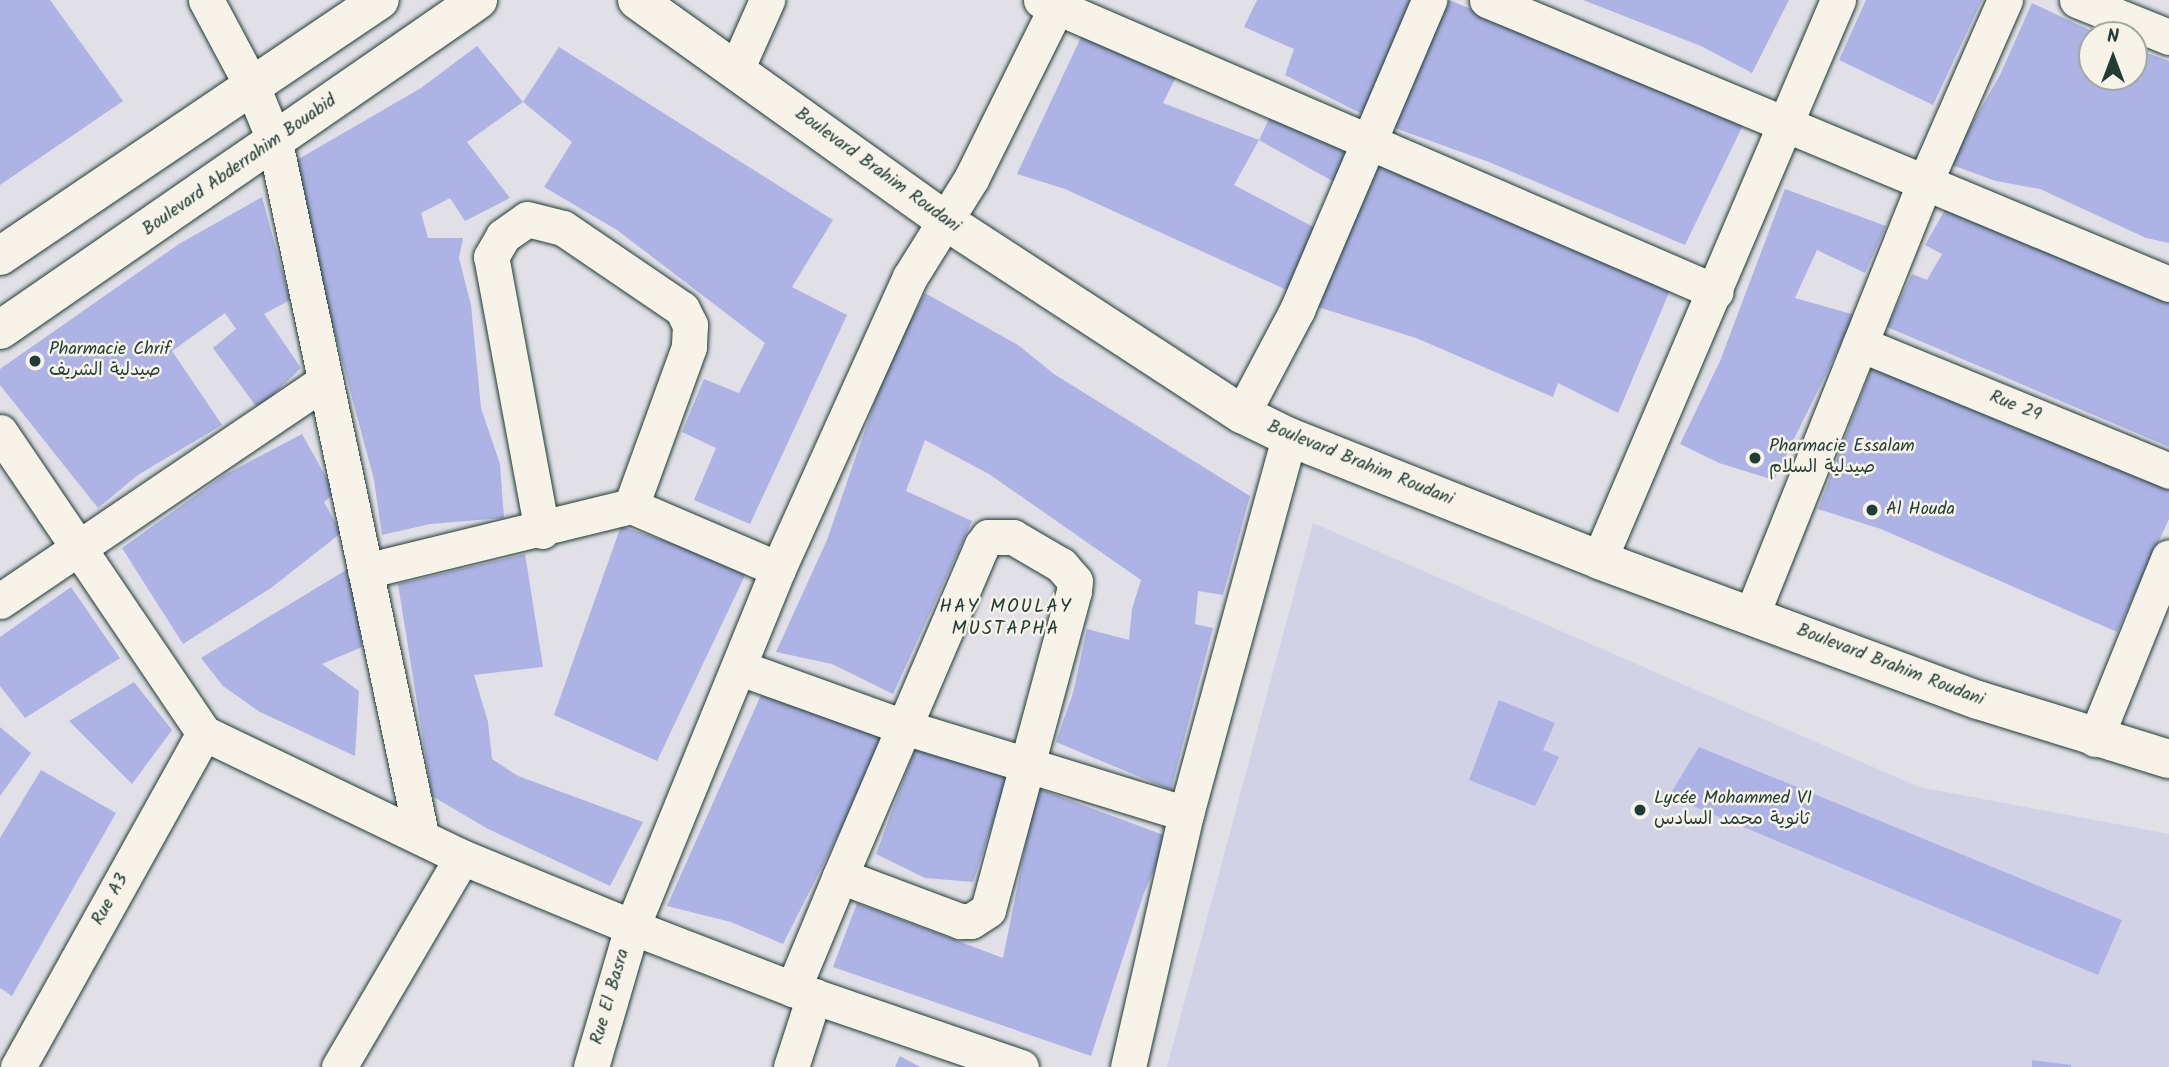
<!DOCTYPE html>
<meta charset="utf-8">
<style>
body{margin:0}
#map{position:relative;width:2169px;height:1067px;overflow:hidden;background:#e1e0e7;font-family:Kalam,"Playpen Sans Arabic",sans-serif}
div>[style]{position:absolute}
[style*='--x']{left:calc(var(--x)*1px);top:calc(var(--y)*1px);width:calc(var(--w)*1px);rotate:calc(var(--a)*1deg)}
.built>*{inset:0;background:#d1d2e6}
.building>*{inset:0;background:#adb3e4}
.roads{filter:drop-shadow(0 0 2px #1f3d34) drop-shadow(0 0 2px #1f3d34)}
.street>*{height:35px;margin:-17.5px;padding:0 17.5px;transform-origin:17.5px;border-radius:17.5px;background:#f7f3e8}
.secondary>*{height:38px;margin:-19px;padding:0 19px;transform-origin:19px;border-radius:19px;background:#f7f3e8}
.dots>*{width:19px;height:19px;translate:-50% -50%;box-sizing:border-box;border:4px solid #f7f3e8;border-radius:50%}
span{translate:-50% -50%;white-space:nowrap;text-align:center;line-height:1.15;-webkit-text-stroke:5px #f7f3e8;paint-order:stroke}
.street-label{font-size:18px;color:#1f3d34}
.poi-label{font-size:18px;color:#1f3d34}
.left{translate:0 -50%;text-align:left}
.neighbourhood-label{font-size:19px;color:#1f3d34;letter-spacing:2px}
.north{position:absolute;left:2078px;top:21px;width:70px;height:70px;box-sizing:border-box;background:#f7f3e8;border:2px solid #a1aaa0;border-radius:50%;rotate:0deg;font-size:19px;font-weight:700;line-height:28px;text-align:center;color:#1f3d34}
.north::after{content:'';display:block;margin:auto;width:24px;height:32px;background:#1f3d34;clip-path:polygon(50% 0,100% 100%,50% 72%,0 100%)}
</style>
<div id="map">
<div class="built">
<div style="clip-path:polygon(1313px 523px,1919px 787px,2169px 834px,2169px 1067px,1167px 1067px)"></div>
</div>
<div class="building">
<div style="clip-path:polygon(0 0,50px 0,123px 101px,0 185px)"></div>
<div style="clip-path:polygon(1257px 0,1418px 0,1370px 118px,1285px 75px,1294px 49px,1244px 27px)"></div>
<div style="clip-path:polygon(1449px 0,1745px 121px,1685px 245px,1489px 162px,1392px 127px)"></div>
<div style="clip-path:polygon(1583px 0,1789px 0,1752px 73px,1701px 46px)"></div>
<div style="clip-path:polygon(1866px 0,1982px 0,1933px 105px,1839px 60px)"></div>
<div style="clip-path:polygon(2032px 3px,2100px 35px,2092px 35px,2092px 77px,2134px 77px,2134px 48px,2169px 61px,2169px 243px,2146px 238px,2040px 189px,1996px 181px,1949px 164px,2000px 75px)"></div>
<div style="clip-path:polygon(1082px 35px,1178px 73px,1163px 103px,1259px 140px,1272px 113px,1351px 146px,1336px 183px,1259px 140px,1234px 185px,1321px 231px,1300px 296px,1065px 189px,1017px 174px)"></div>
<div style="clip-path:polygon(477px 46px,523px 102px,559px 47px,833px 220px,792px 287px,847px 315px,750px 524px,694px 500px,716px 448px,682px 432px,704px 379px,739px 393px,765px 343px,617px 230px,544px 187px,572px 142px,523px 102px,467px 142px,510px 198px,465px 221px,450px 198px,421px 213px,428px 238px,463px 238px,459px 258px,471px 305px,481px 408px,500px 464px,504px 518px,430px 524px,382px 535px,374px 480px,321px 281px,297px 160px,421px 88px)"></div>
<div style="clip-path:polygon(1380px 158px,1674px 281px,1618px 413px,1558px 383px,1553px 397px,1416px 338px,1318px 307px)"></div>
<div style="clip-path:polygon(1785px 189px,1886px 226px,1865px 273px,1817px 250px,1795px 298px,1855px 315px,1774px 480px,1719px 463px,1680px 444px,1720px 361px)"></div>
<div style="clip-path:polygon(262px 197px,290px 300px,264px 314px,301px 368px,258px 409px,213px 348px,236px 329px,225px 313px,172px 351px,222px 425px,138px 475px,98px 508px,0 385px,0 369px,179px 244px)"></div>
<div style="clip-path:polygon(1946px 208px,2169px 299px,2169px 447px,1887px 327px,1912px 274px,1927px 280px,1942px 254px,1925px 245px)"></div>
<div style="clip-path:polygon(925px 293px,1018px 345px,1054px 374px,1250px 496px,1223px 595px,1198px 591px,1195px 624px,1213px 628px,1171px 790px,1056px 742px,1073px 693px,1087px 629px,1129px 640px,1132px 609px,1141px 580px,989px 474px,925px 440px,906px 491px,972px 521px,893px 694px,832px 664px,776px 652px,827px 540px,887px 366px)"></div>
<div style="clip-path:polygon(1873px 364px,2169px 490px,2169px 519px,2117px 632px,1881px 529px,1818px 509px)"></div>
<div style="clip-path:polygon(302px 434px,335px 493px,324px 502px,341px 533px,271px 588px,183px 644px,122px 548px,224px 475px)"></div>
<div style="clip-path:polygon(621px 526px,748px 569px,657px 761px,554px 715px)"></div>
<div style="clip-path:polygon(525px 554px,543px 667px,474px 675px,488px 722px,492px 759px,518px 776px,643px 822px,610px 886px,488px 829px,432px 796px,398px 584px)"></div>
<div style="clip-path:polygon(351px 567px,362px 647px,322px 664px,359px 691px,355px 756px,260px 712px,223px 686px,201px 658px)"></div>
<div style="clip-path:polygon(71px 587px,120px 658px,25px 718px,0 686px,0 637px)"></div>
<div style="clip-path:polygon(134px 682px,172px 730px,132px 784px,69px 721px)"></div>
<div style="clip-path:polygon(761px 695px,887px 738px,783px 944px,731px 922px,667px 906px)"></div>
<div style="clip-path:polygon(1499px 700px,1555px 723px,1543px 750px,1559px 757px,1535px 806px,1469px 780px)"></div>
<div style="clip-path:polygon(0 727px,31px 753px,0 796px)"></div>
<div style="clip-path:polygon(916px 746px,1008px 777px,973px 882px,925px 878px,876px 854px)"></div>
<div style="clip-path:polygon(1699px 747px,2122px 920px,2098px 975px,1669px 796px)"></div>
<div style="clip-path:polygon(41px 770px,116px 813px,12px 996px,0 988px,0 838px)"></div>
<div style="clip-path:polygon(1037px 788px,1169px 837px,1144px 893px,1091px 1056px,833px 967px,857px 903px,1003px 958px)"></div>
<div style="clip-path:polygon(900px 1056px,920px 1067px,895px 1067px)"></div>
<div style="clip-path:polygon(2032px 1060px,2071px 1065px,2071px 1067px,2032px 1067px)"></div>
</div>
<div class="roads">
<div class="street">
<div style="--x:206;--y:0;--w:98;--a:61.9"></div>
<div style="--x:252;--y:86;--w:61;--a:67.7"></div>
<div style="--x:275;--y:142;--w:707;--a:78.09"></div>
<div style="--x:1041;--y:0;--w:735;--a:23.39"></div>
<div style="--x:1487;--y:0;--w:739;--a:22.61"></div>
<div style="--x:2077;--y:0;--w:99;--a:21.9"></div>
<div style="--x:736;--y:70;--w:77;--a:-66.1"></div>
<div style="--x:1860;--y:344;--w:334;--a:22.3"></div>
<div style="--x:1242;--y:414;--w:118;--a:-62.1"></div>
<div style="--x:1297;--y:310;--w:337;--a:-66.9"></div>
<div style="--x:0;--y:432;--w:364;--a:55.9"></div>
<div style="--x:204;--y:733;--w:286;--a:25.7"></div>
<div style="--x:462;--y:857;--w:184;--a:22.4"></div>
<div style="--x:632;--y:927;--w:173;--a:21.1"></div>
<div style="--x:793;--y:989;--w:241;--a:18.9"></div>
<div style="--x:542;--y:531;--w:279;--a:-100.5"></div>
<div style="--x:491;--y:257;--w:24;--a:-60"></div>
<div style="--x:503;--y:236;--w:29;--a:-35"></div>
<div style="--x:527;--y:219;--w:37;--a:14"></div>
<div style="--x:563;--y:228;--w:144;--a:34.2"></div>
<div style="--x:682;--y:309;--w:18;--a:63"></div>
<div style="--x:690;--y:325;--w:22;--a:93"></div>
<div style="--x:689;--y:347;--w:169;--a:110"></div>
<div style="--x:1599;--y:560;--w:609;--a:-66.89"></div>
<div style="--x:365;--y:571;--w:274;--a:-13.7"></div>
<div style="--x:631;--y:506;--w:160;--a:23.2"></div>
<div style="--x:0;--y:601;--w:392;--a:-34.1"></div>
<div style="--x:1752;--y:614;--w:465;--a:-68.2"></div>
<div style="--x:1925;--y:182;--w:199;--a:-66.3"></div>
<div style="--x:740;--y:668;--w:174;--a:19.8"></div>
<div style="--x:904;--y:727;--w:295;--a:17.1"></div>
<div style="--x:2095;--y:739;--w:196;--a:-67.9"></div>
<div style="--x:793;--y:989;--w:122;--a:-67.4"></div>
<div style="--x:840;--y:876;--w:162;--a:-66.8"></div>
<div style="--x:904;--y:727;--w:198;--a:-66.8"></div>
<div style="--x:982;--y:545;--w:10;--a:-53"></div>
<div style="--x:988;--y:537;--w:25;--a:0"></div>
<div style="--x:1013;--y:537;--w:56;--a:30.3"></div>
<div style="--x:1061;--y:565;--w:21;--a:49"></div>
<div style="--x:1075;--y:581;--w:10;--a:96"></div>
<div style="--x:1074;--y:591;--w:330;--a:105.1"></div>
<div style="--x:988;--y:910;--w:20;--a:147"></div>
<div style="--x:971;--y:921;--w:11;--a:180"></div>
<div style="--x:960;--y:921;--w:128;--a:-159.4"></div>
<div style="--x:18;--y:1067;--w:382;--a:-60.9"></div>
<div style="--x:339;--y:1067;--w:243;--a:-59.6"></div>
<div style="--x:591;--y:1067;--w:146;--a:-73.7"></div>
<div style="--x:632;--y:927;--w:387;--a:-67.8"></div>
<div style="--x:778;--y:569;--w:320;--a:-65.7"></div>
<div style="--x:910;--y:277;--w:115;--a:-58.1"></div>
<div style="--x:971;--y:179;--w:200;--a:-63.6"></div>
<div style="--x:791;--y:1067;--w:75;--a:-72.1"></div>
<div style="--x:1128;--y:1067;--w:260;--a:-77.1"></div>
<div style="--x:1186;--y:814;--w:391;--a:-74.7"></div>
</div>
<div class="secondary">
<div style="--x:637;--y:0;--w:378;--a:35.6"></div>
<div style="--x:944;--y:220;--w:356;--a:33.1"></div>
<div style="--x:1242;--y:414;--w:52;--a:26.1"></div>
<div style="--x:1289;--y:437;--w:334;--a:21.6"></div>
<div style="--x:1599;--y:560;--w:404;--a:20.3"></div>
<div style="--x:1978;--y:700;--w:200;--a:17.2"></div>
<div style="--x:0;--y:256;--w:458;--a:-34"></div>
<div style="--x:0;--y:330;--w:581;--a:-34.62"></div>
</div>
</div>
<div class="dots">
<div style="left:35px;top:361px;background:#1f3d34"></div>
<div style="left:1755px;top:458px;background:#1f3d34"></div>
<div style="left:1872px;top:510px;background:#1f3d34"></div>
<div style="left:1640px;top:810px;background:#1f3d34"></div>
</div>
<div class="street-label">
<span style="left:240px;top:166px;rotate:-35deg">Boulevard Abderrahim Bouabid</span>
<span style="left:877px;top:171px;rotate:36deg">Boulevard Brahim Roudani</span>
<span style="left:2015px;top:407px;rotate:22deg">Rue 29</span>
<span style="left:1360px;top:464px;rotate:22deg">Boulevard Brahim Roudani</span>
<span style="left:1890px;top:666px;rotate:21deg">Boulevard Brahim Roudani</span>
<span style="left:111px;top:900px;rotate:-61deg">Rue A3</span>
<span style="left:611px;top:997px;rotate:-74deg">Rue El Basra</span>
</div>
<div class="poi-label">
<span class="left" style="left:49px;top:361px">Pharmacie Chrif<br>صيدلية الشريف</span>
<span class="left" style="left:1769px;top:458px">Pharmacie Essalam<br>صيدلية السلام</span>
<span class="left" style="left:1886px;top:510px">Al Houda</span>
<span class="left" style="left:1654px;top:810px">Lycée Mohammed VI<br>ثانوية محمد السادس</span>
</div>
<div class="neighbourhood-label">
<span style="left:1006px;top:619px">HAY MOULAY<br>MUSTAPHA</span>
</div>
<div class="north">N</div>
</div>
